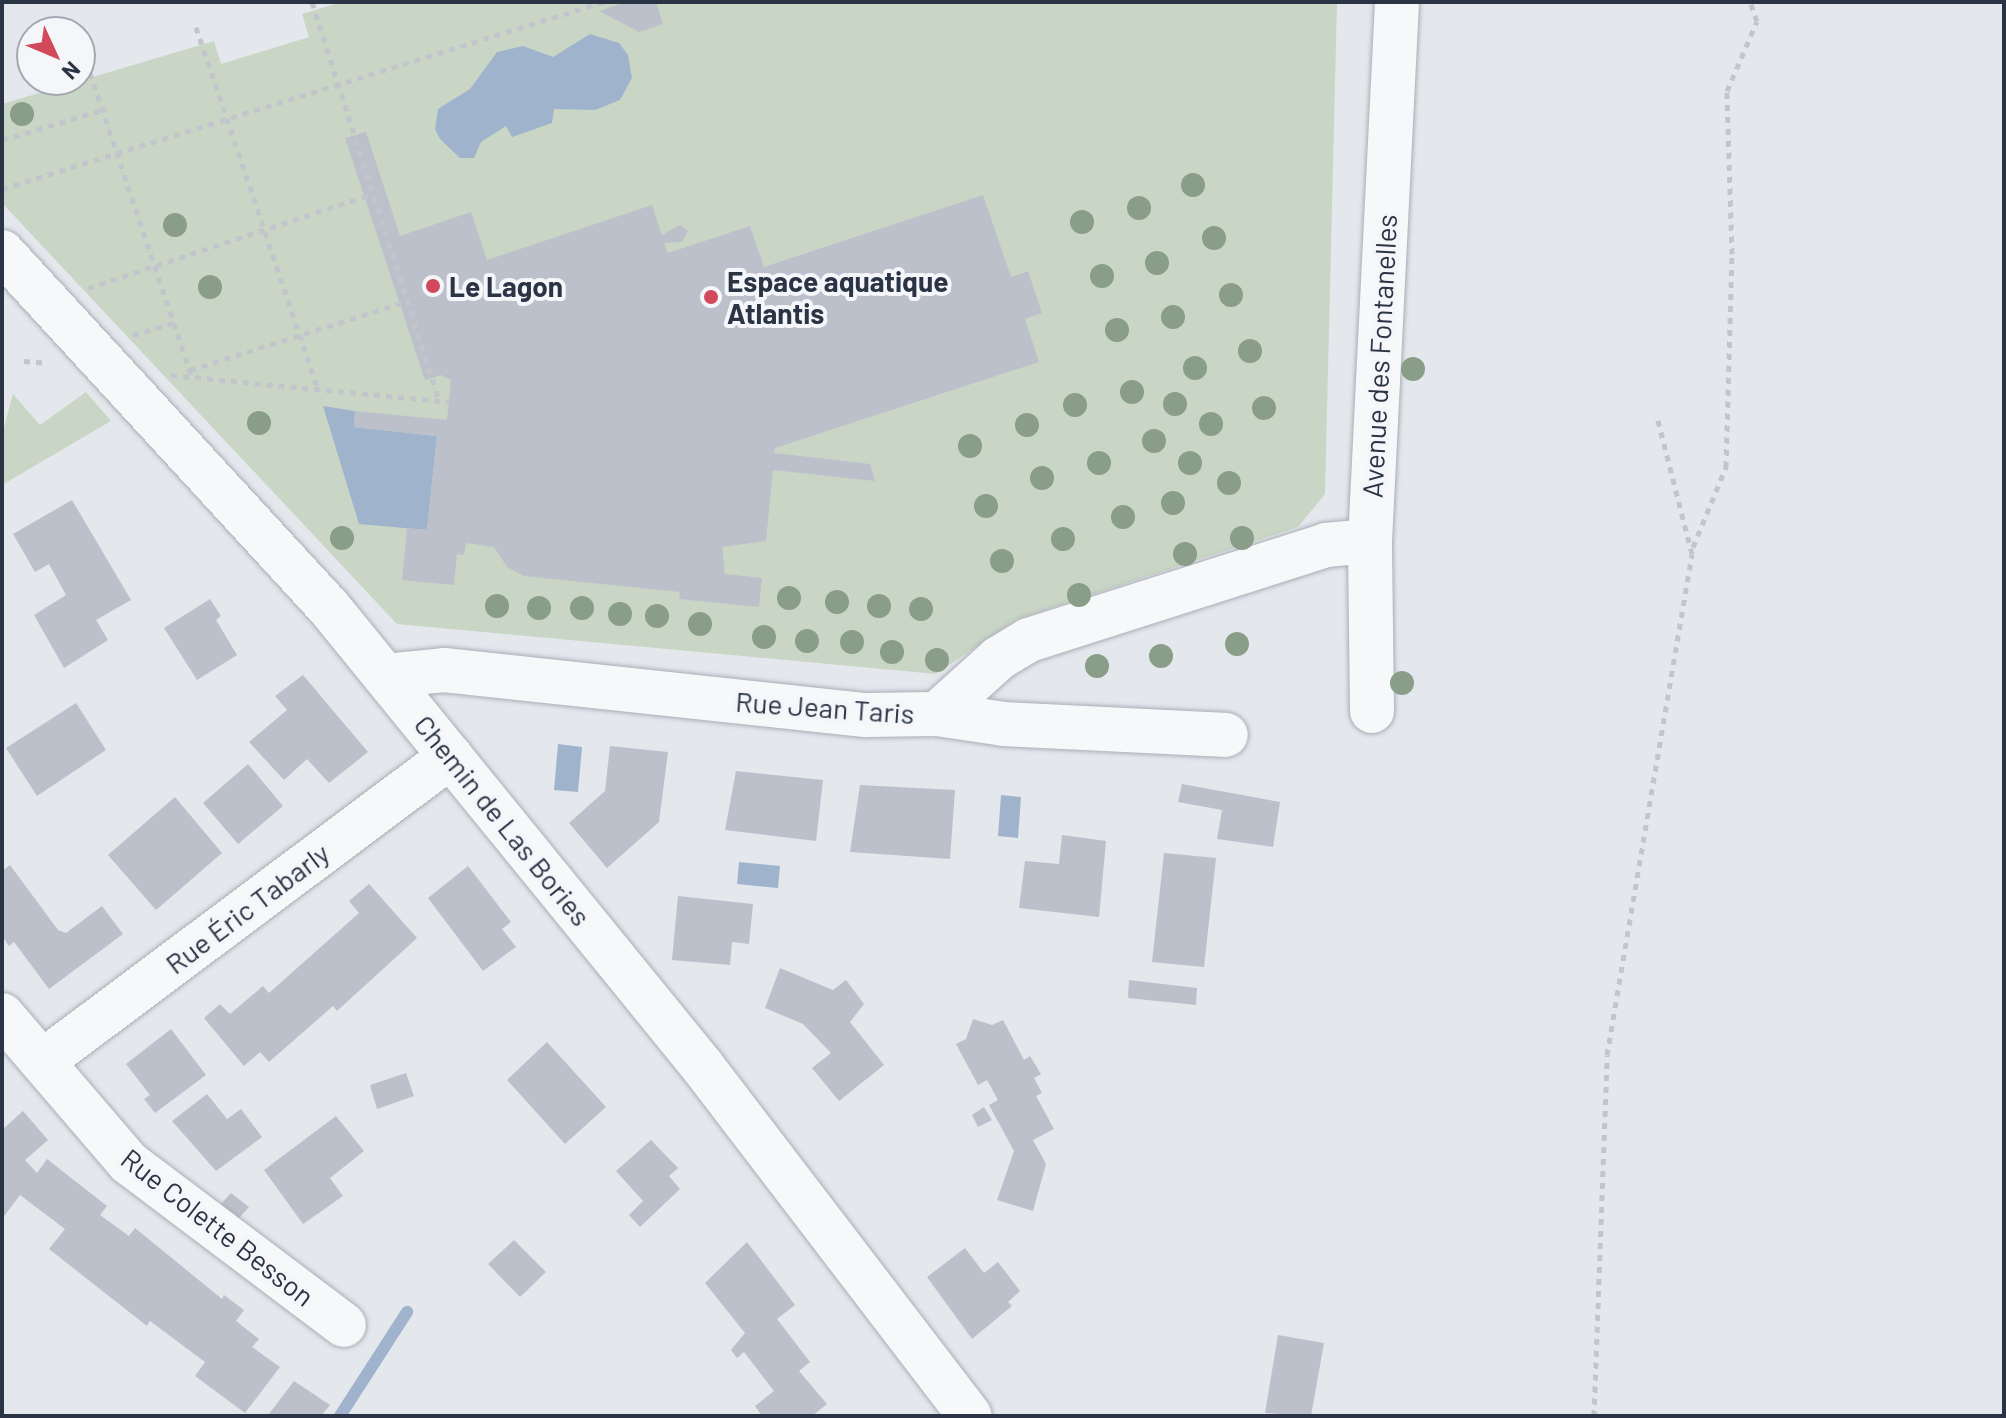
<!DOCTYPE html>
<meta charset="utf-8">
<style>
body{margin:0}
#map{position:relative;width:2006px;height:1418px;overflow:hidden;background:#e4e7ec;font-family:Barlow,sans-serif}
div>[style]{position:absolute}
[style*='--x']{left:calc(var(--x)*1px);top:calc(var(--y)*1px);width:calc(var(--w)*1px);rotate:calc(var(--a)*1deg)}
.green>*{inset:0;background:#c9d6c5}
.water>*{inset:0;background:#9fb4cc}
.stream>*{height:12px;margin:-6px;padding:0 6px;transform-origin:6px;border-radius:6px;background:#9fb4cc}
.building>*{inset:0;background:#bbc0ca}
.path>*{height:5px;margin-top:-2.5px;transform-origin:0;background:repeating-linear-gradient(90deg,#c2c5cb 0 6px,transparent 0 12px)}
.roads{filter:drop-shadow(0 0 2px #a9aeb7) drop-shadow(0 0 2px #a9aeb7)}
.minor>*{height:44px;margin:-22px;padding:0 22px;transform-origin:22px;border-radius:22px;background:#f7f8fa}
.trees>*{width:24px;height:24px;margin:-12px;border-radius:50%;background:#899d89}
.dots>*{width:22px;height:22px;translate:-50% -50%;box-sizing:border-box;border:4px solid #f4f6f9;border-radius:50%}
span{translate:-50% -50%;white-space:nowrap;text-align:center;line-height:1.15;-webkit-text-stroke:8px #f4f6f9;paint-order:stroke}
.poi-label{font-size:28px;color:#2b3445;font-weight:700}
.left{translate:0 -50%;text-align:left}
.street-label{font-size:28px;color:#2b3445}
.frame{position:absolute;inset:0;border:4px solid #2b3445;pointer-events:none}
.north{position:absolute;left:16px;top:16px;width:80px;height:80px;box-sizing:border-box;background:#f4f6f9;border:2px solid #a4a8b1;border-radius:50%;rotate:134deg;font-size:22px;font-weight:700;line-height:32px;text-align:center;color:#2b3445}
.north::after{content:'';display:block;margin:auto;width:28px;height:36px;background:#d1495b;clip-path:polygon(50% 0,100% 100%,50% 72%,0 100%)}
</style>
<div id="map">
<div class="green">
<div style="clip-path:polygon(342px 2px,1337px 2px,1325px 494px,1298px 527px,1017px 619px,936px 674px,397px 624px,2px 203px,2px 104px,214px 41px,221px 64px,309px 37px,302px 14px)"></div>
<div style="clip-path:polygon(86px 392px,111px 421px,2px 485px,2px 435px,13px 394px,40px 425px)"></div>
</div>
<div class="water">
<div style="clip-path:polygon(590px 34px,619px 43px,628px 55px,632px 78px,620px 100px,595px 110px,554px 109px,552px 123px,512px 137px,506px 126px,481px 142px,474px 158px,460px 158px,440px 139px,435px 129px,438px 109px,470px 89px,497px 52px,523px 46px,553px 57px)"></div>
<div style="clip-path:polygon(323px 406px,355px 411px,354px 427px,437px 436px,427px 530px,359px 524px)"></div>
<div style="clip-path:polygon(558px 744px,582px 747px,578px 792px,554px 790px)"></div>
<div style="clip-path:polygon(1001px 795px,1021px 797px,1018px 838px,998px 836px)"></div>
<div style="clip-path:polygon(739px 862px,780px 866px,778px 888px,737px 884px)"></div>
</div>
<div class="stream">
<div style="--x:340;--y:1416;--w:124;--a:-57.2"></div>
</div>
<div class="building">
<div style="clip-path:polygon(626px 2px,656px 2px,663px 24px,639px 32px,599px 11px)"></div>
<div style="clip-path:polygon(366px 132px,400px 236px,471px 212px,487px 260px,652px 205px,662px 235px,680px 225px,688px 231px,682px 242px,664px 243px,668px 253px,750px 226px,764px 267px,983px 195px,1011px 277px,1028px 271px,1042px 313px,1025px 319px,1039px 362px,775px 448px,774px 453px,870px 464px,875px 481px,773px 470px,766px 541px,722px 547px,725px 574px,762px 578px,759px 607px,679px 599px,680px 592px,524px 576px,507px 567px,494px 547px,466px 543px,464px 555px,457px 554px,454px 585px,402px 580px,407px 528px,427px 530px,437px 436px,354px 427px,355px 411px,447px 420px,451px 380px,441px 375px,425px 380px,345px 138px)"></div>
<div style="clip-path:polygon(72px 500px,131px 600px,96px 620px,108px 640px,64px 668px,34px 615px,66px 595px,49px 564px,35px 572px,13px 534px)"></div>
<div style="clip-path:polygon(210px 599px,221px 616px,216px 620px,237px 655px,197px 680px,164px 628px)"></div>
<div style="clip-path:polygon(303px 675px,368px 752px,329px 783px,307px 759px,284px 780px,249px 742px,287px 710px,275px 696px)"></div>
<div style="clip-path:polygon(76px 703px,106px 750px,37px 796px,6px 748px)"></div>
<div style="clip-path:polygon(610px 746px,668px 752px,659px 822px,607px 868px,569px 823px,605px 791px)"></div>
<div style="clip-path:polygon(248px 764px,283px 806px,238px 844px,203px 803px)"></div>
<div style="clip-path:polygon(736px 771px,823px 780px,816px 841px,725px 830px)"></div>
<div style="clip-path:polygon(1182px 784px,1280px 802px,1273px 847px,1217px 839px,1222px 810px,1178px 802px)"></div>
<div style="clip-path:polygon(860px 785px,955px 790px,950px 859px,850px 852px)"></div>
<div style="clip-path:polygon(175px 797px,222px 853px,156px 910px,108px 855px)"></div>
<div style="clip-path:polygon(1062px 835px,1106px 841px,1099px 917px,1019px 908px,1025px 861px,1059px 864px)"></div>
<div style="clip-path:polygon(1164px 853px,1216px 858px,1204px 967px,1152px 962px)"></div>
<div style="clip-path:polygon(10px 865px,58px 930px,66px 933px,102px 906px,123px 934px,49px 989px,14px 942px,9px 946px,2px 936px,2px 871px)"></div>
<div style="clip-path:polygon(468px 866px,511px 922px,502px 929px,516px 947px,483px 971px,428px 898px)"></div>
<div style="clip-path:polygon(369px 884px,417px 938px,337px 1011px,333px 1006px,269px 1062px,260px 1052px,244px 1066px,204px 1018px,220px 1004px,230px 1014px,263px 986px,269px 993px,359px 913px,349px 901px)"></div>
<div style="clip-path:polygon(678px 896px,753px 904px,749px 944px,732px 942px,730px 965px,672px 960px)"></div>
<div style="clip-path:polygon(780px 968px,833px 990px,846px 980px,864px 1004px,850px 1022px,884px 1065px,839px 1101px,812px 1068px,831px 1053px,803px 1024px,765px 1008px)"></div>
<div style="clip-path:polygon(1129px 980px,1197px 988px,1196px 1005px,1128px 998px)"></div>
<div style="clip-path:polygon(973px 1019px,992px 1025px,1003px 1020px,1024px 1060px,1030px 1056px,1041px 1074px,1034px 1078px,1042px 1093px,1036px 1096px,1054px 1129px,1033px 1140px,1046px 1164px,1033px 1211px,997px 1200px,1014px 1151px,989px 1105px,998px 1100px,987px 1080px,978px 1085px,956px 1044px,966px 1039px)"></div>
<div style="clip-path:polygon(171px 1029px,206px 1075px,155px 1113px,144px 1099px,150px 1095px,126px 1064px)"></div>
<div style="clip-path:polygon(547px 1042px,606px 1107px,565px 1144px,507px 1080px)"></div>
<div style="clip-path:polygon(406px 1073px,414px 1096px,377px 1109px,370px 1085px)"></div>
<div style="clip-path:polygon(207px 1094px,227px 1119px,241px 1109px,262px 1137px,216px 1171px,172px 1121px)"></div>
<div style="clip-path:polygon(984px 1107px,992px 1120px,978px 1127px,972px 1115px)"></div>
<div style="clip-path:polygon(23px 1111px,48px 1140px,25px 1160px,37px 1173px,47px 1159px,107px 1206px,100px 1215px,129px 1236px,135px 1228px,222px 1299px,224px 1295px,244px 1310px,236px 1321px,259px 1339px,252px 1347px,280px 1367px,245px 1413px,195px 1376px,205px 1362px,150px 1321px,147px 1326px,49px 1249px,65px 1229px,20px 1195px,2px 1219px,2px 1130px)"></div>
<div style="clip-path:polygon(336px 1116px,364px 1151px,330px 1178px,343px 1196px,303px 1224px,264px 1170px)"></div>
<div style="clip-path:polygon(651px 1140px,678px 1168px,669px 1176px,680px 1189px,640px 1227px,629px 1215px,643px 1201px,616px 1171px)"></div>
<div style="clip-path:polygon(231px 1193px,249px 1207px,239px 1218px,221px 1204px)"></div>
<div style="clip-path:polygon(514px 1240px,546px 1272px,520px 1297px,488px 1264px)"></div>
<div style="clip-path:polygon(747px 1242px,795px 1305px,777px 1319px,810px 1362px,799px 1371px,827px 1404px,812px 1416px,762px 1416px,755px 1406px,774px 1391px,744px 1352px,737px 1358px,731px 1350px,745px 1333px,705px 1283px)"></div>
<div style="clip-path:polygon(965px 1248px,984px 1273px,998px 1262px,1020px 1291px,1008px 1302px,1012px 1306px,972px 1339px,927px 1277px)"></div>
<div style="clip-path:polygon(1278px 1335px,1324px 1343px,1311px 1416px,1265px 1413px)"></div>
<div style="clip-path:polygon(294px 1381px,330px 1405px,321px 1416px,269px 1414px)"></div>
</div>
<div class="path">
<div style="--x:312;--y:2;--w:419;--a:72.3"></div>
<div style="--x:196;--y:27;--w:383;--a:71.4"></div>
<div style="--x:86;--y:61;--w:333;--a:71.5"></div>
<div style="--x:2;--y:140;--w:109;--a:-16.6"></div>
<div style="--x:2;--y:189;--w:629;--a:-17.28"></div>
<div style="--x:88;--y:288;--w:299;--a:-18.3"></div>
<div style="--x:133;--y:335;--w:43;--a:-16.3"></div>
<div style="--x:24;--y:361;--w:21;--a:5"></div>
<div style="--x:190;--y:370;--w:228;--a:-17.6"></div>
<div style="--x:171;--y:375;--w:279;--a:5.5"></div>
<div style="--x:1693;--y:547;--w:87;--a:-67.6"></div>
<div style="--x:1726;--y:467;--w:213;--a:-88.4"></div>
<div style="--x:1732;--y:254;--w:163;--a:-91.8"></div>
<div style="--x:1727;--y:91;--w:76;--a:-66.8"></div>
<div style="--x:1757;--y:21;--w:20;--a:-110"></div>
<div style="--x:1594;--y:1416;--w:361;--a:-87.9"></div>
<div style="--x:1607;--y:1055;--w:508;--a:-80.37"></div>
<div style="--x:1692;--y:554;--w:141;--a:-104.3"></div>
</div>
<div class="roads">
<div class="minor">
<div style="--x:2;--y:252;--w:480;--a:47.4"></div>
<div style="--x:327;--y:605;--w:596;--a:50.86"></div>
<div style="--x:703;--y:1067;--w:439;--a:52.6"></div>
<div style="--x:385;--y:676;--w:59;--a:-5.8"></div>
<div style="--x:444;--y:670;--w:426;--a:6.1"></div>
<div style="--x:868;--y:715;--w:69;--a:-0.8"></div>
<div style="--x:937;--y:714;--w:84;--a:-42.1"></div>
<div style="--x:999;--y:658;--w:35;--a:-31"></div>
<div style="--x:1029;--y:640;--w:312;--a:-17.7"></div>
<div style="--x:1326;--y:545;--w:44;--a:-5.2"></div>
<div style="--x:1372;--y:711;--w:170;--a:-90.7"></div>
<div style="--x:1370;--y:541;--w:540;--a:-87.13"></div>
<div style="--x:937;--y:714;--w:68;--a:8.5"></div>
<div style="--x:1004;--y:724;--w:222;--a:2.8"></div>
<div style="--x:2;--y:1015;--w:195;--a:49.4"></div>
<div style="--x:129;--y:1163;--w:269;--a:37"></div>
<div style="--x:43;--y:1061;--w:509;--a:-36.78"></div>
</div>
</div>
<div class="trees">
<div style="left:22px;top:114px"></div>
<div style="left:1193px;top:185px"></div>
<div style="left:1139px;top:208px"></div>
<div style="left:1082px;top:222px"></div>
<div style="left:175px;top:225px"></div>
<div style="left:1214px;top:238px"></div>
<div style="left:1157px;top:263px"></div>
<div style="left:1102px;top:276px"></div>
<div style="left:210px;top:287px"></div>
<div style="left:1231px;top:295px"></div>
<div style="left:1173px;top:317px"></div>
<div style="left:1117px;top:330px"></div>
<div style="left:1250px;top:351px"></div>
<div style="left:1195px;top:368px"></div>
<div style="left:1413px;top:369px"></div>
<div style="left:1132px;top:392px"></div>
<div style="left:1175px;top:404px"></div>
<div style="left:1075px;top:405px"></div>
<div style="left:1264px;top:408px"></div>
<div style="left:259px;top:423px"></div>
<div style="left:1211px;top:424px"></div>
<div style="left:1027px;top:425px"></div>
<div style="left:1154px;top:441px"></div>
<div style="left:970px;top:446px"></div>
<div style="left:1099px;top:463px"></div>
<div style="left:1190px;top:463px"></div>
<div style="left:1042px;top:478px"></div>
<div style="left:1229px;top:483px"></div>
<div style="left:1173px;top:503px"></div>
<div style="left:986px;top:506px"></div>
<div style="left:1123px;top:517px"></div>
<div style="left:342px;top:538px"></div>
<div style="left:1242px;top:538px"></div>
<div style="left:1063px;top:539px"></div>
<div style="left:1185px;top:554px"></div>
<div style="left:1002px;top:561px"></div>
<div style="left:1079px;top:595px"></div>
<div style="left:789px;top:598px"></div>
<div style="left:837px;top:602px"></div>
<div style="left:497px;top:606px"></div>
<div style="left:879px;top:606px"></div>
<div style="left:539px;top:608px"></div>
<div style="left:582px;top:608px"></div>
<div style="left:921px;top:609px"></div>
<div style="left:620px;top:614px"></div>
<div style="left:657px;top:616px"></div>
<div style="left:700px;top:624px"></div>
<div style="left:764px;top:637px"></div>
<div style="left:807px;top:641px"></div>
<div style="left:852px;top:642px"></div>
<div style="left:1237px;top:644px"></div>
<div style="left:892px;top:652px"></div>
<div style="left:1161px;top:656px"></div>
<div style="left:937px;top:660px"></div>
<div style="left:1097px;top:666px"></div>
<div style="left:1402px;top:683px"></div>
</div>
<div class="dots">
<div style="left:433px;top:286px;background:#d1495b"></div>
<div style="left:711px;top:297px;background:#d1495b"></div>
</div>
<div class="poi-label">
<span class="left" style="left:727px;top:297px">Espace aquatique<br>Atlantis</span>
<span class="left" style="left:449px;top:286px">Le Lagon</span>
</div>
<div class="street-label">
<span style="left:1379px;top:356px;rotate:-87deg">Avenue des Fontanelles</span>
<span style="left:825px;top:707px;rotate:4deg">Rue Jean Taris</span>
<span style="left:503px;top:820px;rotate:51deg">Chemin de Las Bories</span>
<span style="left:247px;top:908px;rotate:-37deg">Rue Éric Tabarly</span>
<span style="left:218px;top:1227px;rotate:38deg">Rue Colette Besson</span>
</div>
<div class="frame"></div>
<div class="north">N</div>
</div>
